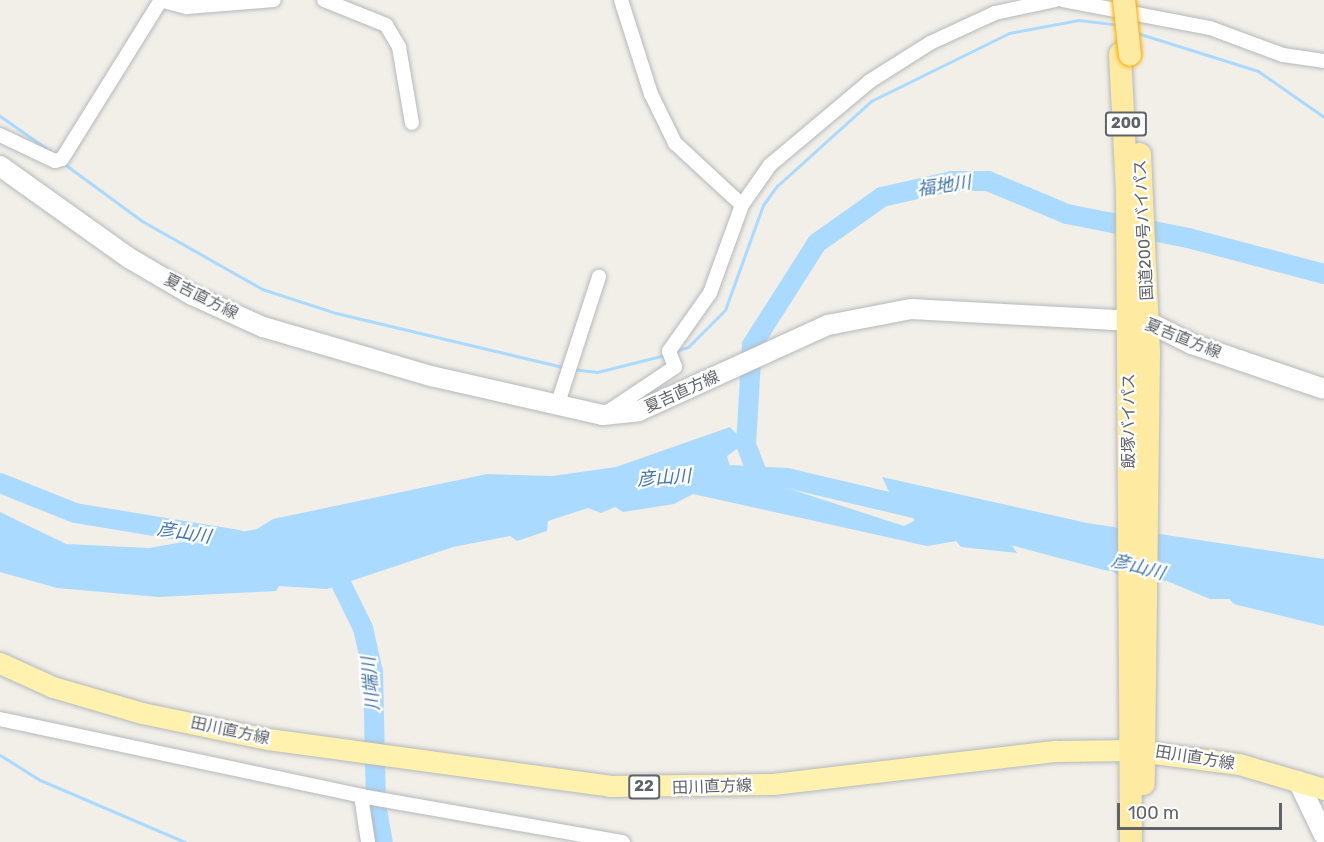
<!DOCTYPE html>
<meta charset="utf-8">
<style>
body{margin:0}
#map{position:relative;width:1324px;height:842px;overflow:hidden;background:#f1efe8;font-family:Rubik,"Noto Sans JP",sans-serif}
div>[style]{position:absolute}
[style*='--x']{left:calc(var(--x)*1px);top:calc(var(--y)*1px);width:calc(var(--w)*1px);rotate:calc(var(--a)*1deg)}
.water>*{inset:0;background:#aadaff}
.stream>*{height:3px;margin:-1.5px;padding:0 1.5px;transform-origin:1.5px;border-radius:1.5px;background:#aadaff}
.river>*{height:20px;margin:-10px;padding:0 10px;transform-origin:10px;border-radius:10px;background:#aadaff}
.roads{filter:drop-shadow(0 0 2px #b5b8bc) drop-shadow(0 0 2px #b5b8bc)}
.minor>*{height:14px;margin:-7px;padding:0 7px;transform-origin:7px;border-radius:7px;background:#fff}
.secondary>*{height:20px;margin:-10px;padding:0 10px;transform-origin:10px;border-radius:10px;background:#fff}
.primary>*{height:21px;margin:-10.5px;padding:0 10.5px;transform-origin:10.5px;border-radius:10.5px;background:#fff2af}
.trunk>*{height:22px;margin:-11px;padding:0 11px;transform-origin:11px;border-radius:11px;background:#feeaa1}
.bridges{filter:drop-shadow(0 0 2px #f9ab00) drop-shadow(0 0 2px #f9ab00)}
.trunk-bridge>*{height:22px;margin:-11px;padding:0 11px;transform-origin:11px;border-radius:11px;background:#feeaa1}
span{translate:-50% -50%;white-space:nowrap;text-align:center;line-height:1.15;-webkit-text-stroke:4.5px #fff;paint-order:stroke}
.shield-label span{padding:2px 4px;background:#fff;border:2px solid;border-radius:4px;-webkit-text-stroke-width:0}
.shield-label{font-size:15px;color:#5f6368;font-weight:700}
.street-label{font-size:16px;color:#5f6368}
.water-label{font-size:18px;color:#4174aa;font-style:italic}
.scale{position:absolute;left:1117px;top:803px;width:165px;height:27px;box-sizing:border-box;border:3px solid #5f6368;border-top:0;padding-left:8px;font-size:18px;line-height:21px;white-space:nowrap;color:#5f6368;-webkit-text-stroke:4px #fff;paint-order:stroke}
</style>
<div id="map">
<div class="water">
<div style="clip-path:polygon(730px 427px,745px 443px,727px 456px,731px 470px,904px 526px,914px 521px,915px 510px,892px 498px,882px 477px,1087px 523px,1324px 559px,1324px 617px,1273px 599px,1210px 599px,1167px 581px,1118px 575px,1080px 550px,1005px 535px,1017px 553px,961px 547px,956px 541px,927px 546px,693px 494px,674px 504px,623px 512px,615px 507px,601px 513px,588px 508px,548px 521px,547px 531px,517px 541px,510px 536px,453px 547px,327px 589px,279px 586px,276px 591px,159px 597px,57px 588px,0 572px,0 512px,66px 544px,149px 548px,257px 529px,273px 519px,487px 474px,552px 476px,616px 467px)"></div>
</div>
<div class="stream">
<div style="--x:1137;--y:33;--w:127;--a:17.4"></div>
<div style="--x:1258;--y:71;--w:80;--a:34.9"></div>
<div style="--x:0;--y:116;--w:66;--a:35.1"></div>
<div style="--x:63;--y:163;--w:98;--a:36.3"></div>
<div style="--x:142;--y:221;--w:138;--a:29.5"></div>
<div style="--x:262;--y:289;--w:78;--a:18"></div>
<div style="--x:336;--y:313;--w:236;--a:13.4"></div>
<div style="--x:675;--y:351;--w:14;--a:-17"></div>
<div style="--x:688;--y:347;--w:52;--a:-45"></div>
<div style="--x:725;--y:310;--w:112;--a:-70.1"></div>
<div style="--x:763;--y:205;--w:24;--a:-54"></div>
<div style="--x:777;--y:186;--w:127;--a:-42.1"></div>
<div style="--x:871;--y:101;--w:154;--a:-26.2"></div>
<div style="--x:1009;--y:33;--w:71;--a:-10.5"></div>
<div style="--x:1079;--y:20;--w:38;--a:7"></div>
<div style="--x:573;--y:369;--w:24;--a:7"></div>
<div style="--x:597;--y:372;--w:70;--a:-14"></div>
<div style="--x:0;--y:755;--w:47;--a:32"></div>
<div style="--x:40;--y:780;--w:158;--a:23.2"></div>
</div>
<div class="river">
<div style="--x:757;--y:473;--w:30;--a:-111"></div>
<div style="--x:746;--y:445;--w:100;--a:-86.6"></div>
<div style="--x:752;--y:345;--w:121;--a:-57.5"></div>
<div style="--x:817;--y:243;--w:80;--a:-35.3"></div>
<div style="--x:882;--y:197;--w:72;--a:-12.9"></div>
<div style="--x:952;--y:181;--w:36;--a:0"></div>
<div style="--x:988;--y:181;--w:86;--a:22.7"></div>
<div style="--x:1067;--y:214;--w:123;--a:11.2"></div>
<div style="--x:1188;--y:238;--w:141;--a:14.8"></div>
<div style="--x:711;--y:474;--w:76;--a:3"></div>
<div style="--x:787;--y:478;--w:152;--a:13.3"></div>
<div style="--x:0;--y:483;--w:81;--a:21.8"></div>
<div style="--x:75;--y:513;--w:165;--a:9.4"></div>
<div style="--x:1012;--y:535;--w:100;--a:15"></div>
<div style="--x:330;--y:561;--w:75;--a:63.8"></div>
<div style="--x:363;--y:628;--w:45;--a:77.2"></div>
<div style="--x:373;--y:672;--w:132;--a:88.7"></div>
<div style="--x:376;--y:804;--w:39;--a:80"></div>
<div style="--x:1239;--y:595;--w:88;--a:13.9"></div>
</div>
<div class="roads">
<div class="minor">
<div style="--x:160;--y:0;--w:28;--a:15"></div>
<div style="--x:187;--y:7;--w:87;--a:-4.6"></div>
<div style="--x:324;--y:0;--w:67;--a:22"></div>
<div style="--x:386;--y:25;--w:26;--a:59"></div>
<div style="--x:399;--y:47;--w:77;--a:80.3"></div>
<div style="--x:621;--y:0;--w:99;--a:72.3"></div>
<div style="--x:651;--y:94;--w:55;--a:63.9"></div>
<div style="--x:675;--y:143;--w:91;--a:42.8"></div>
<div style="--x:1063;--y:0;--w:150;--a:10.8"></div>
<div style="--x:1210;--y:28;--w:78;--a:20.3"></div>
<div style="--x:1283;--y:55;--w:41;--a:8.3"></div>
<div style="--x:0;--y:135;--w:61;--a:25.3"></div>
<div style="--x:55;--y:161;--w:7;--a:-16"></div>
<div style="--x:62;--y:159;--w:187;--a:-58.1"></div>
<div style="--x:557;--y:406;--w:136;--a:-72"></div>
<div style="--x:606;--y:413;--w:83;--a:-33.7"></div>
<div style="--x:675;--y:367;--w:17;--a:-111"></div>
<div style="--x:669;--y:351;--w:71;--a:-54.7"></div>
<div style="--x:710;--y:293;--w:94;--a:-70"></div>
<div style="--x:742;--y:205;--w:49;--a:-55"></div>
<div style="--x:770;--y:165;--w:131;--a:-40"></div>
<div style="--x:870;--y:81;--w:71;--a:-32.3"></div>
<div style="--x:930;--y:43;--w:72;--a:-24.8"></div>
<div style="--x:995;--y:13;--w:61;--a:-12.2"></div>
<div style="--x:0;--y:719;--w:369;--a:12"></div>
<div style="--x:361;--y:796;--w:266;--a:10"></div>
<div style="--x:361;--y:796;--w:47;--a:81.3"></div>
</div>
<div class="secondary">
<div style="--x:0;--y:166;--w:158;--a:35.5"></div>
<div style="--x:129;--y:258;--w:73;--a:30.4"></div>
<div style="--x:192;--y:295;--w:78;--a:24.3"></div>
<div style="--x:263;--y:327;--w:175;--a:16.3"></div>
<div style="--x:431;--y:376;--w:176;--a:12.8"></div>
<div style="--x:603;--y:415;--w:36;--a:-6"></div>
<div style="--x:639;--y:411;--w:208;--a:-24.5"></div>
<div style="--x:828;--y:325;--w:85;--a:-10.9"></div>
<div style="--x:911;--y:309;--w:237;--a:3.1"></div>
<div style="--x:1148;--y:322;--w:49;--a:26.6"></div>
<div style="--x:1192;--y:344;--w:139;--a:18.8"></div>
<div style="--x:1298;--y:781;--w:60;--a:64.3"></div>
</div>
<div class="primary">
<div style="--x:0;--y:663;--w:58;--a:24.4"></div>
<div style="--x:53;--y:687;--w:93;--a:16.3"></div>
<div style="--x:142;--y:713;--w:129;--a:11.7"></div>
<div style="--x:268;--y:739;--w:344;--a:7.8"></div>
<div style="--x:609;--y:786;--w:164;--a:-0.7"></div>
<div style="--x:773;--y:784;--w:285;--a:-6.7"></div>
<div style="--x:1056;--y:751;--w:75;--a:-0.8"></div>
<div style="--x:1131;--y:750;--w:109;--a:7.4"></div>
<div style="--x:1239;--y:764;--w:89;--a:16.4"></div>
</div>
<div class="trunk">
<div style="--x:1120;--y:54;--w:139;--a:87.1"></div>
<div style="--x:1127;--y:193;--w:649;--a:89.65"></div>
<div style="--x:1140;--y:154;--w:199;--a:87.4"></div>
<div style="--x:1149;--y:353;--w:431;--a:90.7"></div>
</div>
</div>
<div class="bridges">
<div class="trunk-bridge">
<div style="--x:1124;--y:0;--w:55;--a:83.8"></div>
</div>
</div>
<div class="shield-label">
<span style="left:1126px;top:124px">200</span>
<span style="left:644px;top:787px">22</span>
</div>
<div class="street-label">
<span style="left:1144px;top:230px;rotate:-93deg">国道200号バイパス</span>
<span style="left:201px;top:297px;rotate:27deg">夏吉直方線</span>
<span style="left:1183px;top:339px;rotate:22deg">夏吉直方線</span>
<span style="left:682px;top:392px;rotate:-24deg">夏吉直方線</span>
<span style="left:1129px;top:421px;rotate:-90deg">飯塚バイパス</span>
<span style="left:230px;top:731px;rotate:12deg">田川直方線</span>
<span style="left:1195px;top:758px;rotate:9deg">田川直方線</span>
<span style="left:712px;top:787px;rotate:-2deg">田川直方線</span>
</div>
<div class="water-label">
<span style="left:944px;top:186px;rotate:-8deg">福地川</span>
<span style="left:664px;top:478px;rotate:-4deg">彦山川</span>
<span style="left:184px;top:533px;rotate:9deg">彦山川</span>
<span style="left:1138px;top:567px;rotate:15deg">彦山川</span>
<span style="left:371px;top:684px;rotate:-95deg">川端川</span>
</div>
<div class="scale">100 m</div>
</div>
